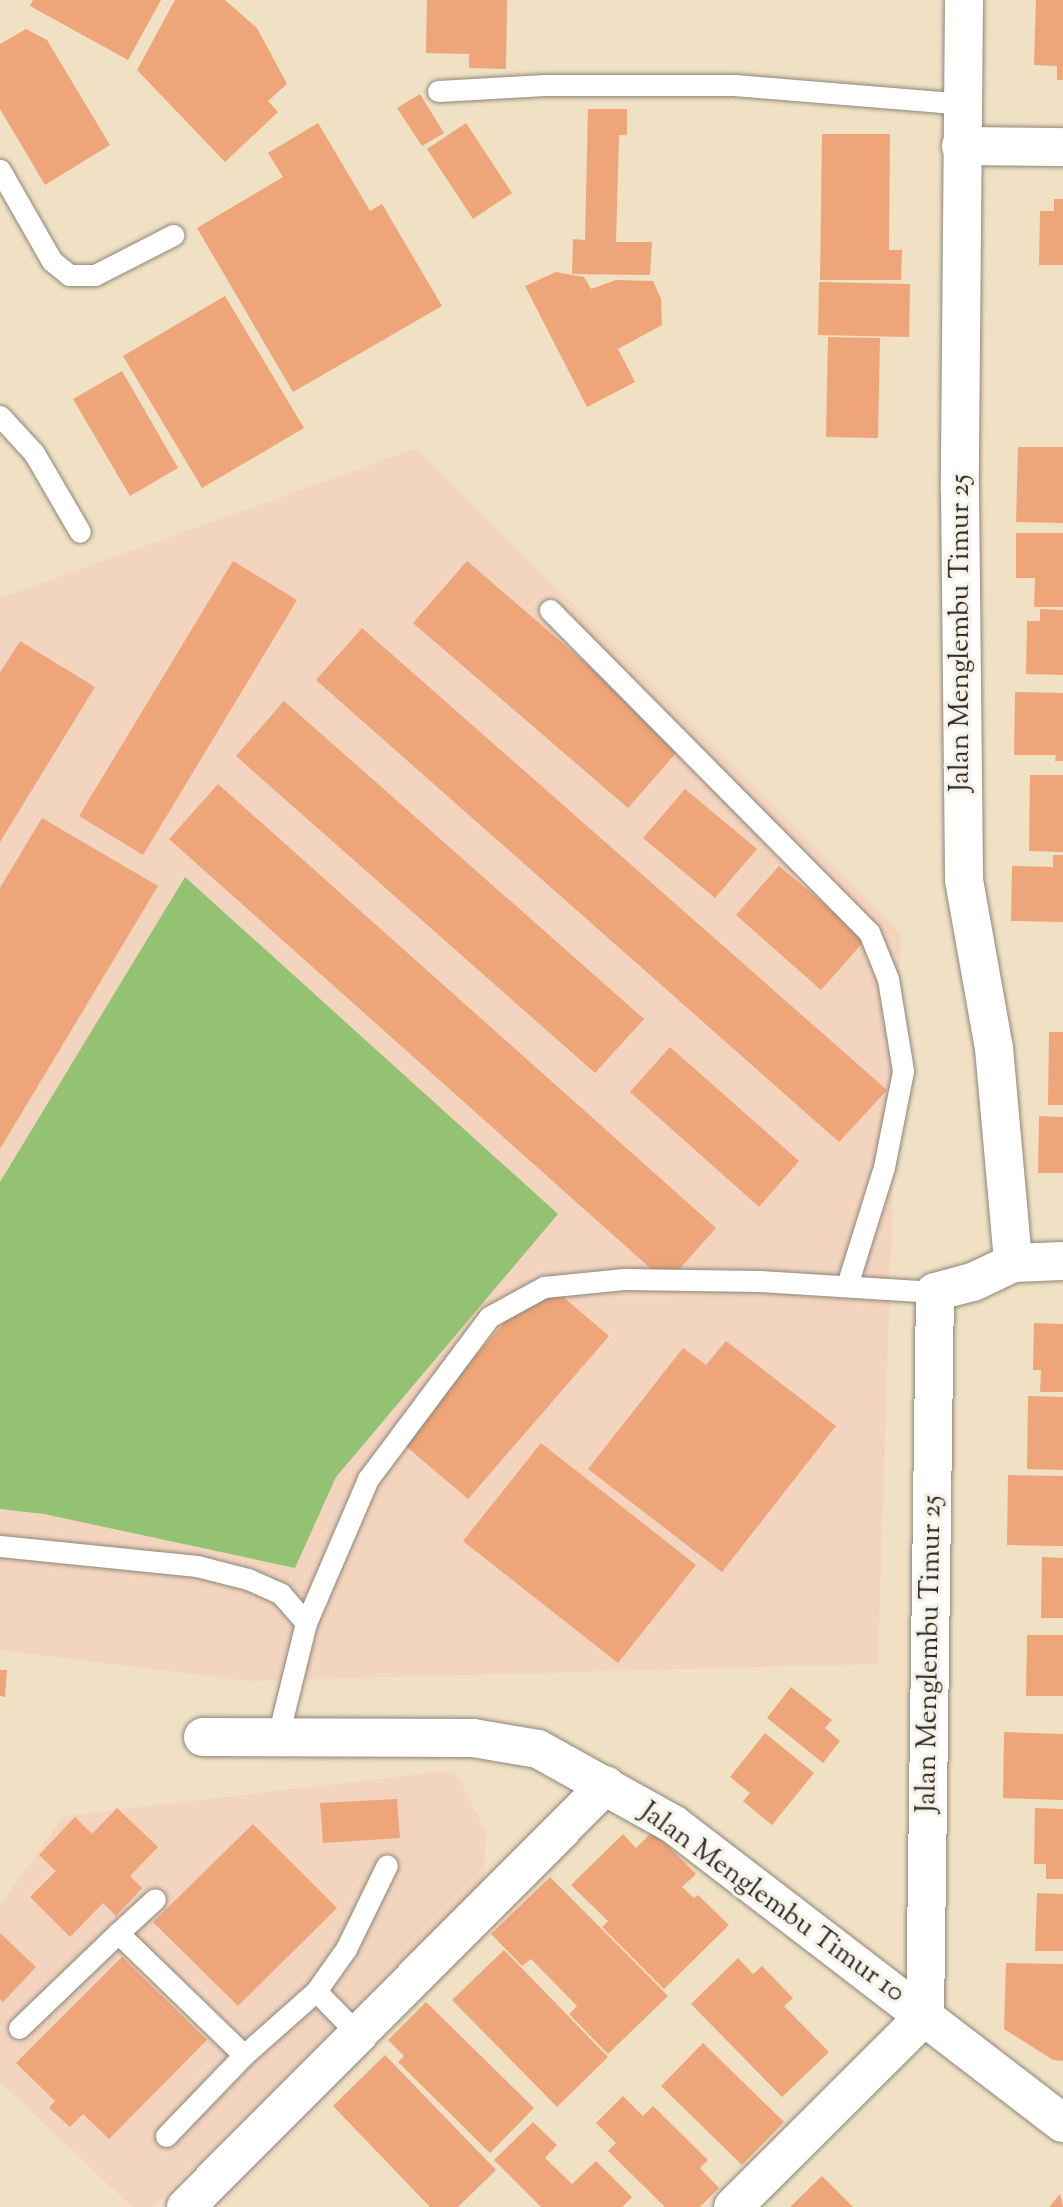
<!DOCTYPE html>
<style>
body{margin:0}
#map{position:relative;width:1063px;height:2207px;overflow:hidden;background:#f0e1c4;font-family:"Sorts Mill Goudy",serif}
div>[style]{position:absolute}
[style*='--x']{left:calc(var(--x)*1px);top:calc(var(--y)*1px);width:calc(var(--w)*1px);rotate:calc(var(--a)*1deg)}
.built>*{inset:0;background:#f3d4bf}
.green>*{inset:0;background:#92c272}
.building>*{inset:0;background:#eda579}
.roads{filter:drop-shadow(0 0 2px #8e8678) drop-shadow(0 0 2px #8e8678)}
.lane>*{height:21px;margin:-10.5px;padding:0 10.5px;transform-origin:10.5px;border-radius:10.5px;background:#fff}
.street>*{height:38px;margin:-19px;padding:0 19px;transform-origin:19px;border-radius:19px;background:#fff}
span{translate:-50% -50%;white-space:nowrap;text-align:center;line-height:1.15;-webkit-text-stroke:7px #f7f3e8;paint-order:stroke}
.street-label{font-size:28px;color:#2b2b2b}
</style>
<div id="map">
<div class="built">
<div style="clip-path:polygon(417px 448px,901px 934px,878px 1664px,246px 1681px,0 1650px,0 598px)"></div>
<div style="clip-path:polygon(454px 1770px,486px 1831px,484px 1881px,153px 2207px,132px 2207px,0 2082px,0 1905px,64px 1816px)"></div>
</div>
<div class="green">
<div style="clip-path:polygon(185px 877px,558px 1214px,336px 1477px,295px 1568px,44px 1514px,0 1509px,0 1182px)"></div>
</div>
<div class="building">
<div style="clip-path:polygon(33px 0,161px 0,128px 60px,30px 6px)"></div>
<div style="clip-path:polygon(175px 0,225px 0,257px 28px,287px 84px,268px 101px,278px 112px,225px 162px,137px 70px)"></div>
<div style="clip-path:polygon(427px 0,507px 0,506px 69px,469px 68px,469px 54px,426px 53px)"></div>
<div style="clip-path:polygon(1036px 0,1063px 0,1063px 80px,1057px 80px,1057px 66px,1034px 65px)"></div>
<div style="clip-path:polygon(26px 29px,47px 40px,110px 145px,45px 185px,0 109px,0 44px)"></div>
<div style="clip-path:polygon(420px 94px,444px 133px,422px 146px,397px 108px)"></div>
<div style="clip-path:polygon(588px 109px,627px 109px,627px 135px,619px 135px,616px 242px,652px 242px,650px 275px,572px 274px,573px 239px,585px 240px)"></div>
<div style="clip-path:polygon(318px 123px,370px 211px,382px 204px,442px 306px,293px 392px,197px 228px,283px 177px,268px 153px)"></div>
<div style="clip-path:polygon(466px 123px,512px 193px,473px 219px,427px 149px)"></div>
<div style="clip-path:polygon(822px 134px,890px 134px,889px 250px,902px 250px,901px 280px,820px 280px)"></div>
<div style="clip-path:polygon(1054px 199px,1063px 199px,1063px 265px,1039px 265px,1040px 211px,1054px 211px)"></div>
<div style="clip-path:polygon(556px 272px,584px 277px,591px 289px,616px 280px,653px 281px,661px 299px,662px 325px,618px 349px,635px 382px,587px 407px,525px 286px)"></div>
<div style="clip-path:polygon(819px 282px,910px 284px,909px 337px,818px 335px)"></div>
<div style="clip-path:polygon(225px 296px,304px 428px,202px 488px,123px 356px)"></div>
<div style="clip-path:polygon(828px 337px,880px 338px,878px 438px,826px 437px)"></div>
<div style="clip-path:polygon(122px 371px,178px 468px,130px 496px,73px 399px)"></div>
<div style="clip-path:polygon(1018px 447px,1063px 447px,1063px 523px,1016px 522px)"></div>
<div style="clip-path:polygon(1016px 533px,1063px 533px,1063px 607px,1034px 607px,1035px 578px,1016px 578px)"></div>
<div style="clip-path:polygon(233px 561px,297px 600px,143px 855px,79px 816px)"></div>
<div style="clip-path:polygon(467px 561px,682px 746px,628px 808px,413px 623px)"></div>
<div style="clip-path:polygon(1040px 609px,1063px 610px,1063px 675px,1026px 674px,1027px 621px,1040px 621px)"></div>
<div style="clip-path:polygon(362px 628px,887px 1090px,839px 1142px,316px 680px)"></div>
<div style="clip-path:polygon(20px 641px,95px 687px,0 842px,0 673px)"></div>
<div style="clip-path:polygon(1015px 692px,1063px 693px,1063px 761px,1055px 761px,1056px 755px,1014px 755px)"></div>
<div style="clip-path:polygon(284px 701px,644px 1019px,595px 1073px,236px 756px)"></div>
<div style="clip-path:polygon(1030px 775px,1063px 775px,1063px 852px,1029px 851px)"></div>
<div style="clip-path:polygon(218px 784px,716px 1228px,667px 1283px,169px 839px)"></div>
<div style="clip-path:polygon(685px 789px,757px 849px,715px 898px,643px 838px)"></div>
<div style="clip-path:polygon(42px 818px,158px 886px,0 1149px,0 888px)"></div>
<div style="clip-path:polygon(1053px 855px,1063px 855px,1063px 922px,1011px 921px,1012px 866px,1053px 867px)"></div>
<div style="clip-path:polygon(779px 866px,866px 939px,821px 990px,736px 915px)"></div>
<div style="clip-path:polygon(1049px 1032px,1063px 1032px,1063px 1105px,1048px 1105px)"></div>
<div style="clip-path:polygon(670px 1047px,799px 1161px,759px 1207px,630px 1092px)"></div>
<div style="clip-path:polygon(1039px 1116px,1063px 1117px,1063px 1173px,1038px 1173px)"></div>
<div style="clip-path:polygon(542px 1279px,609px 1336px,468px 1499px,401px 1442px)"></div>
<div style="clip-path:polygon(1034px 1323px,1063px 1324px,1063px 1392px,1040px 1392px,1041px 1370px,1033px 1370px)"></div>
<div style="clip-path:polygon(726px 1341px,836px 1426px,722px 1572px,588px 1469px,683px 1348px,706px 1365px)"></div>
<div style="clip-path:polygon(1028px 1396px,1063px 1397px,1063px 1470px,1027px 1469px)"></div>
<div style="clip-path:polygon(541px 1443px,696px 1565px,618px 1663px,463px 1541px)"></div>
<div style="clip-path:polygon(1008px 1475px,1063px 1476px,1063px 1546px,1007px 1545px)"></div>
<div style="clip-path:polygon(1042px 1557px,1063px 1558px,1063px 1618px,1041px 1618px)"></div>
<div style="clip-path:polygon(1027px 1635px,1063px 1635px,1063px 1696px,1026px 1696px)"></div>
<div style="clip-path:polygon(0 1670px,7px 1670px,5px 1697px,0 1696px)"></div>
<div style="clip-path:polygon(791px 1687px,832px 1720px,825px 1728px,840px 1741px,823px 1763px,767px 1718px)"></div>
<div style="clip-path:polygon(1004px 1732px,1063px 1734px,1063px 1800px,1003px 1798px)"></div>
<div style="clip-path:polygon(765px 1733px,814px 1773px,772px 1825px,743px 1801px,750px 1793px,730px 1777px)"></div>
<div style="clip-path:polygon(397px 1799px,400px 1838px,323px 1843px,320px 1803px)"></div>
<div style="clip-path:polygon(117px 1808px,158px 1847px,130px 1876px,142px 1888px,116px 1916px,103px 1903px,70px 1937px,30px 1897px,56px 1871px,39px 1855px,75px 1817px,92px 1834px)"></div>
<div style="clip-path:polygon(1035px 1808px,1063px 1809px,1063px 1879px,1046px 1879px,1046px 1864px,1034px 1864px)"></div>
<div style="clip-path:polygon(253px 1824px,337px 1908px,238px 2006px,153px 1922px)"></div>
<div style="clip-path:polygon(653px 1831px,696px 1874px,682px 1887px,694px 1898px,698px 1895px,729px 1925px,664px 1989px,602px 1927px,608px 1921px,571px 1885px,623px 1834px,636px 1848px)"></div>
<div style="clip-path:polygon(550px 1877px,668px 1996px,608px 2054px,569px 2014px,577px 2006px,531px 1959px,522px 1966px,491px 1934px)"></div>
<div style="clip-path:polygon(1037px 1893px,1063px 1894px,1063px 1951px,1035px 1951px)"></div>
<div style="clip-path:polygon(0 1933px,36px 1967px,3px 2002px,0 1999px)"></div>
<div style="clip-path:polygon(504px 1950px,608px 2057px,557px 2107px,452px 2000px)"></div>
<div style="clip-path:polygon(122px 1957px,207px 2040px,109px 2139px,83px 2114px,70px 2127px,49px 2108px,55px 2101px,16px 2063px)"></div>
<div style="clip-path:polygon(738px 1958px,753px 1974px,762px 1966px,793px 1998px,784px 2006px,829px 2052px,782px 2097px,691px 2004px)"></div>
<div style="clip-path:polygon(1006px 1963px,1063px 1964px,1063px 2061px,1053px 2060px,1004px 2029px)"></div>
<div style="clip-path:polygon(426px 2002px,534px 2108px,490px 2153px,398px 2062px,404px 2056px,388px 2040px)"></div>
<div style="clip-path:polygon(703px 2043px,784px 2122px,742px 2165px,661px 2086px)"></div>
<div style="clip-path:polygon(385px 2055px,496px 2170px,458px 2207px,430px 2207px,333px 2106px)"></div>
<div style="clip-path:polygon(623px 2096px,643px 2116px,653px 2106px,708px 2160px,700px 2168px,719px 2188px,700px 2207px,665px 2207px,608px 2151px,616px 2143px,596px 2123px)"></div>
<div style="clip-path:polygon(533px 2122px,557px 2145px,545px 2158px,572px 2184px,596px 2161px,632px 2197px,622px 2207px,541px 2207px,494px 2160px)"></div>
<div style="clip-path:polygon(822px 2176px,853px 2207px,790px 2207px)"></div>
<div style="clip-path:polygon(1060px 2194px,1063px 2207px,1049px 2207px)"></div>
</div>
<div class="roads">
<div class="lane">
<div style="--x:438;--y:91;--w:107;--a:-3.2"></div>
<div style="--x:545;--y:85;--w:189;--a:0"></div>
<div style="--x:734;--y:85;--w:230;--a:4.7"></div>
<div style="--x:0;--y:170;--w:105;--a:60.3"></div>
<div style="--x:52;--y:261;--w:22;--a:39"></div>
<div style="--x:69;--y:275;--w:26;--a:0"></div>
<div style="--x:95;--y:275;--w:88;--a:-27.1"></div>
<div style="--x:0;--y:416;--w:50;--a:47.4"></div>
<div style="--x:34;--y:453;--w:91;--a:59.8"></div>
<div style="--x:550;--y:610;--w:453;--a:45.3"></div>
<div style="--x:869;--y:932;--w:51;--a:68"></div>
<div style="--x:888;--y:979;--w:93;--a:80.7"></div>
<div style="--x:903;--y:1071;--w:98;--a:101.2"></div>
<div style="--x:884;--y:1167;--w:124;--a:107.4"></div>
<div style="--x:0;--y:1546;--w:198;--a:5.8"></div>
<div style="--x:197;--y:1566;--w:53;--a:14.3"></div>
<div style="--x:248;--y:1579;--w:36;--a:24"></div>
<div style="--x:281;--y:1594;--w:38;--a:49"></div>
<div style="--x:277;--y:1740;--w:121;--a:-76.1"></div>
<div style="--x:306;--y:1623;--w:157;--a:-66.7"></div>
<div style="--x:368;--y:1479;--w:202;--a:-53.2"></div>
<div style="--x:489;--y:1317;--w:63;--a:-28.6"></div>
<div style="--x:544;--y:1287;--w:80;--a:-5.7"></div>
<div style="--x:624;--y:1279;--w:136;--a:0.8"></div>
<div style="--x:760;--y:1281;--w:175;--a:3.6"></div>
<div style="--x:118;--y:1933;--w:50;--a:-42.6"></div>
<div style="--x:19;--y:2028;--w:137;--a:-43.8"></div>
<div style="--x:118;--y:1933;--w:175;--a:44.1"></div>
<div style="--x:358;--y:2034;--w:60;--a:-134.3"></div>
<div style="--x:316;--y:1991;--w:52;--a:-54.5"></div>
<div style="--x:346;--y:1949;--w:93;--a:-64"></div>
<div style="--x:166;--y:2136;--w:112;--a:-46.1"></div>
<div style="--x:244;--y:2055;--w:96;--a:-41.6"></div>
</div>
<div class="street">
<div style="--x:964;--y:0;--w:491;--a:90.5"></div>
<div style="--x:960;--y:491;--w:389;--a:89.4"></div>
<div style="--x:964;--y:880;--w:171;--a:79.9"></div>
<div style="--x:994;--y:1048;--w:216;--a:84.9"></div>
<div style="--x:961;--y:146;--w:102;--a:0.6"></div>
<div style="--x:203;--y:1737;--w:270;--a:0.2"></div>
<div style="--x:473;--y:1738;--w:66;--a:9.6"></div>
<div style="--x:538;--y:1749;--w:154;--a:29.1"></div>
<div style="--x:673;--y:1824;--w:491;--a:37.5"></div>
<div style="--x:186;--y:2207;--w:595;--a:-45.14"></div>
<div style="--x:733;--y:2207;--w:271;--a:-44.9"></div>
<div style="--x:925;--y:2016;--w:724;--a:-89.21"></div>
<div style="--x:935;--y:1292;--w:39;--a:-15"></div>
<div style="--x:973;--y:1282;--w:44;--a:-25.4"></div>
<div style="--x:1013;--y:1263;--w:50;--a:-2.3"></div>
</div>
</div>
<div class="street-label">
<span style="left:961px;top:633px;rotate:-90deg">Jalan Menglembu Timur 25</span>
<span style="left:930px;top:1654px;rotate:-89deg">Jalan Menglembu Timur 25</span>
<span style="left:772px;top:1903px;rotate:36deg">Jalan Menglembu Timur 10</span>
</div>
</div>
